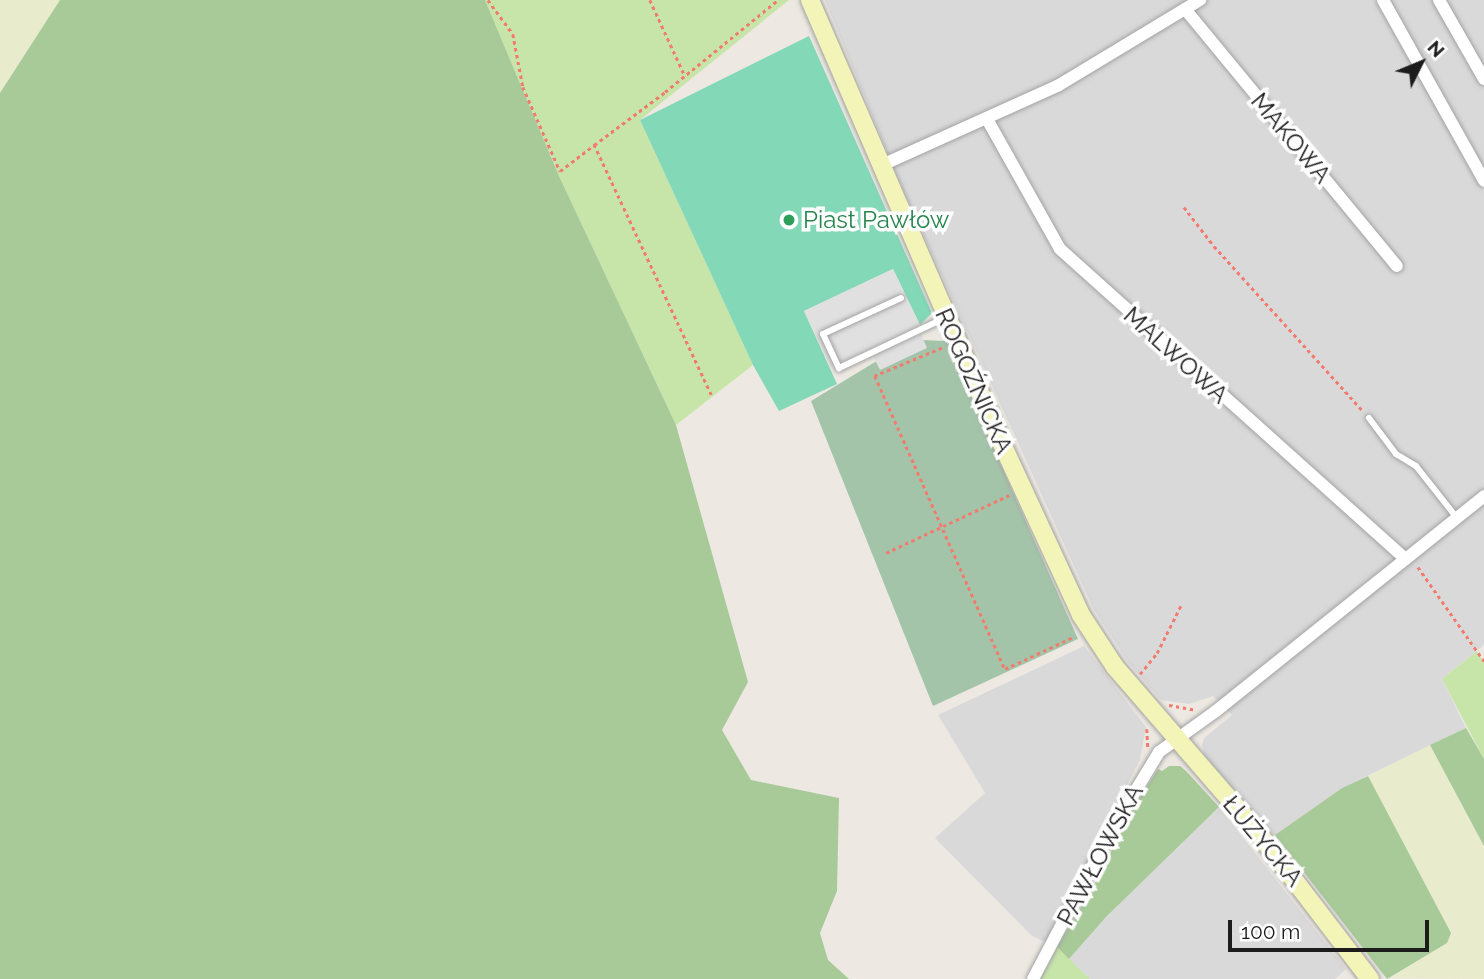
<!DOCTYPE html>
<meta charset="utf-8">
<style>
body{margin:0}
#map{position:relative;width:1484px;height:979px;overflow:hidden;background:#ede9e2;font-family:Raleway,sans-serif}
div>[style]{position:absolute}
[style*='--x']{left:calc(var(--x)*1px);top:calc(var(--y)*1px);width:calc(var(--w)*1px);rotate:calc(var(--a)*1deg)}
.residential>*{inset:0;background:#dad9d9}
.farmland>*{inset:0;background:#e9ebcd}
.grass>*{inset:0;background:#c7e5a9}
.forest>*{inset:0;background:#a7ca98}
.cemetery>*{inset:0;background:#a4c4a9}
.pitch>*{inset:0;background:#83d8b7}
.parking>*{inset:0;background:#e0e0e0}
.path>*{height:2.5px;margin-top:-1.25px;transform-origin:0;background:repeating-linear-gradient(90deg,#f27b6e 0 3.5px,transparent 0 7px)}
.roads{filter:drop-shadow(0 0 2px #a3a3a3) drop-shadow(0 0 2px #a3a3a3)}
.lane>*{height:6px;margin:-3px;padding:0 3px;transform-origin:3px;border-radius:3px;background:#fff}
.street>*{height:12px;margin:-6px;padding:0 6px;transform-origin:6px;border-radius:6px;background:#fff}
.secondary>*{height:18px;margin:-9px;padding:0 9px;transform-origin:9px;border-radius:9px;background:#f2f5b7}
.dots>*{width:19px;height:19px;translate:-50% -50%;box-sizing:border-box;border:4px solid #fff;border-radius:50%}
span{translate:-50% -50%;white-space:nowrap;text-align:center;line-height:1.15;-webkit-text-stroke:7px #fff;paint-order:stroke}
.street-label{font-size:24px;color:#1c1c1c}
.leisure-label{font-size:24px;color:#27864d}
.left{translate:0 -50%;text-align:left}
.north{position:absolute;left:1386px;top:28px;width:70px;height:70px;-webkit-text-stroke:5px #fff;paint-order:stroke;rotate:47deg;font-size:19px;font-weight:700;line-height:28px;text-align:center;color:#1c1c1c}
.north::after{content:'';display:block;margin:auto;width:24px;height:32px;background:#1c1c1c;clip-path:polygon(50% 0,100% 100%,50% 72%,0 100%)}
.scale{position:absolute;left:1228px;top:920px;width:201px;height:32px;box-sizing:border-box;border:4px solid #1c1c1c;border-top:0;padding-left:9px;font-size:21px;line-height:24px;white-space:nowrap;color:#1c1c1c;-webkit-text-stroke:5px #fff;paint-order:stroke}
</style>
<div id="map">
<div class="residential">
<div style="clip-path:polygon(825px 0,1375px 0,1484px 191px,1484px 645px,1442px 679px,1466px 728px,1342px 788px,1275px 835px,1204px 755px,1202px 745px,1204px 738px,1232px 715px,1213px 696px,1189px 704px,1161px 700px,1128px 662px,1094px 610px,900px 183px)"></div>
<div style="clip-path:polygon(1387px 0,1484px 0,1484px 171px)"></div>
<div style="clip-path:polygon(1084px 646px,1146px 727px,1140px 760px,1045px 942px,1032px 936px,935px 838px,985px 793px,938px 715px)"></div>
<div style="clip-path:polygon(1219px 807px,1346px 969px,1335px 979px,1090px 979px,1069px 959px,1106px 917px)"></div>
</div>
<div class="farmland">
<div style="clip-path:polygon(0 0,60px 0,0 93px)"></div>
<div style="clip-path:polygon(1430px 745px,1484px 846px,1484px 979px,1390px 978px,1447px 943px,1368px 776px)"></div>
</div>
<div class="grass">
<div style="clip-path:polygon(485px 0,789px 0,640px 120px,753px 365px,676px 425px,559px 176px)"></div>
<div style="clip-path:polygon(1477px 651px,1484px 662px,1484px 759px,1442px 679px)"></div>
<div style="clip-path:polygon(1057px 947px,1090px 979px,1040px 979px)"></div>
</div>
<div class="forest">
<div style="clip-path:polygon(60px 0,485px 0,559px 176px,676px 425px,748px 682px,722px 730px,751px 780px,839px 798px,837px 891px,820px 933px,828px 960px,849px 979px,0 979px,0 93px)"></div>
<div style="clip-path:polygon(1466px 728px,1484px 759px,1484px 846px,1430px 745px)"></div>
<div style="clip-path:polygon(1169px 766px,1180px 766px,1186px 771px,1219px 807px,1106px 917px,1069px 959px,1057px 947px,1097px 880px,1131px 812px,1158px 769px,1162px 771px)"></div>
<div style="clip-path:polygon(1368px 776px,1451px 933px,1447px 943px,1387px 979px,1275px 835px,1342px 788px)"></div>
</div>
<div class="cemetery">
<div style="clip-path:polygon(922px 340px,946px 341px,1078px 639px,933px 706px,811px 401px,875px 362px)"></div>
</div>
<div class="pitch">
<div style="clip-path:polygon(809px 36px,932px 313px,920px 325px,893px 269px,804px 311px,837px 384px,779px 411px,753px 365px,640px 120px)"></div>
</div>
<div class="parking">
<div style="clip-path:polygon(893px 269px,920px 325px,831px 367px,804px 311px)"></div>
<div style="clip-path:polygon(921px 334px,927px 348px,880px 370px,873px 356px)"></div>
</div>
<div class="path">
<div style="--x:488;--y:0;--w:42;--a:53.7"></div>
<div style="--x:513;--y:34;--w:54;--a:79.3"></div>
<div style="--x:523;--y:87;--w:92;--a:66.2"></div>
<div style="--x:560;--y:171;--w:43;--a:-37.4"></div>
<div style="--x:650;--y:0;--w:84;--a:65.3"></div>
<div style="--x:1184;--y:207;--w:49;--a:52.4"></div>
<div style="--x:1214;--y:246;--w:221;--a:47.9"></div>
<div style="--x:942;--y:348;--w:73;--a:157.3"></div>
<div style="--x:875;--y:376;--w:321;--a:66.1"></div>
<div style="--x:1005;--y:669;--w:75;--a:-25.2"></div>
<div style="--x:711;--y:395;--w:276;--a:-115.1"></div>
<div style="--x:594;--y:145;--w:89;--a:-36.7"></div>
<div style="--x:665;--y:92;--w:146;--a:-39.2"></div>
<div style="--x:886;--y:553;--w:136;--a:-25.2"></div>
<div style="--x:1418;--y:567;--w:115;--a:54.9"></div>
<div style="--x:1140;--y:674;--w:27;--a:-51"></div>
<div style="--x:1157;--y:653;--w:54;--a:-63.4"></div>
<div style="--x:1169;--y:705;--w:27;--a:10"></div>
<div style="--x:1147;--y:729;--w:18;--a:87"></div>
</div>
<div class="roads">
<div class="lane">
<div style="--x:901;--y:298;--w:86;--a:155.2"></div>
<div style="--x:823;--y:334;--w:38;--a:65"></div>
<div style="--x:839;--y:368;--w:117;--a:-25.3"></div>
<div style="--x:1369;--y:418;--w:45;--a:53.1"></div>
<div style="--x:1396;--y:454;--w:23;--a:31"></div>
<div style="--x:1416;--y:466;--w:66;--a:51.7"></div>
</div>
<div class="street">
<div style="--x:1383;--y:0;--w:207;--a:60.8"></div>
<div style="--x:1439;--y:0;--w:91;--a:60.3"></div>
<div style="--x:1185;--y:9;--w:333;--a:50.5"></div>
<div style="--x:987;--y:119;--w:149;--a:60.7"></div>
<div style="--x:1060;--y:249;--w:464;--a:41.9"></div>
<div style="--x:882;--y:165;--w:194;--a:-24.3"></div>
<div style="--x:1059;--y:85;--w:165;--a:-31.1"></div>
<div style="--x:1033;--y:979;--w:165;--a:-62.2"></div>
<div style="--x:1110;--y:833;--w:95;--a:-58.8"></div>
<div style="--x:1159;--y:752;--w:70;--a:-35.7"></div>
<div style="--x:1216;--y:711;--w:344;--a:-38.7"></div>
</div>
<div class="secondary">
<div style="--x:810;--y:0;--w:472;--a:66.6"></div>
<div style="--x:997;--y:433;--w:200;--a:65.2"></div>
<div style="--x:1081;--y:615;--w:62;--a:56.8"></div>
<div style="--x:1115;--y:667;--w:216;--a:49.1"></div>
<div style="--x:1256;--y:830;--w:188;--a:52.6"></div>
</div>
</div>
<div class="dots">
<div style="left:789px;top:220px;background:#2e9e5b"></div>
</div>
<div class="street-label">
<span style="left:1291px;top:138px;rotate:50deg">MAKOWA</span>
<span style="left:1176px;top:355px;rotate:42deg">MALWOWA</span>
<span style="left:974px;top:381px;rotate:66deg">ROGOŹNICKA</span>
<span style="left:1263px;top:841px;rotate:50deg">ŁUŻYCKA</span>
<span style="left:1100px;top:855px;rotate:-62deg">PAWŁOWSKA</span>
</div>
<div class="leisure-label">
<span class="left" style="left:803px;top:220px">Piast Pawłów</span>
</div>
<div class="north">N</div>
<div class="scale">100 m</div>
</div>
